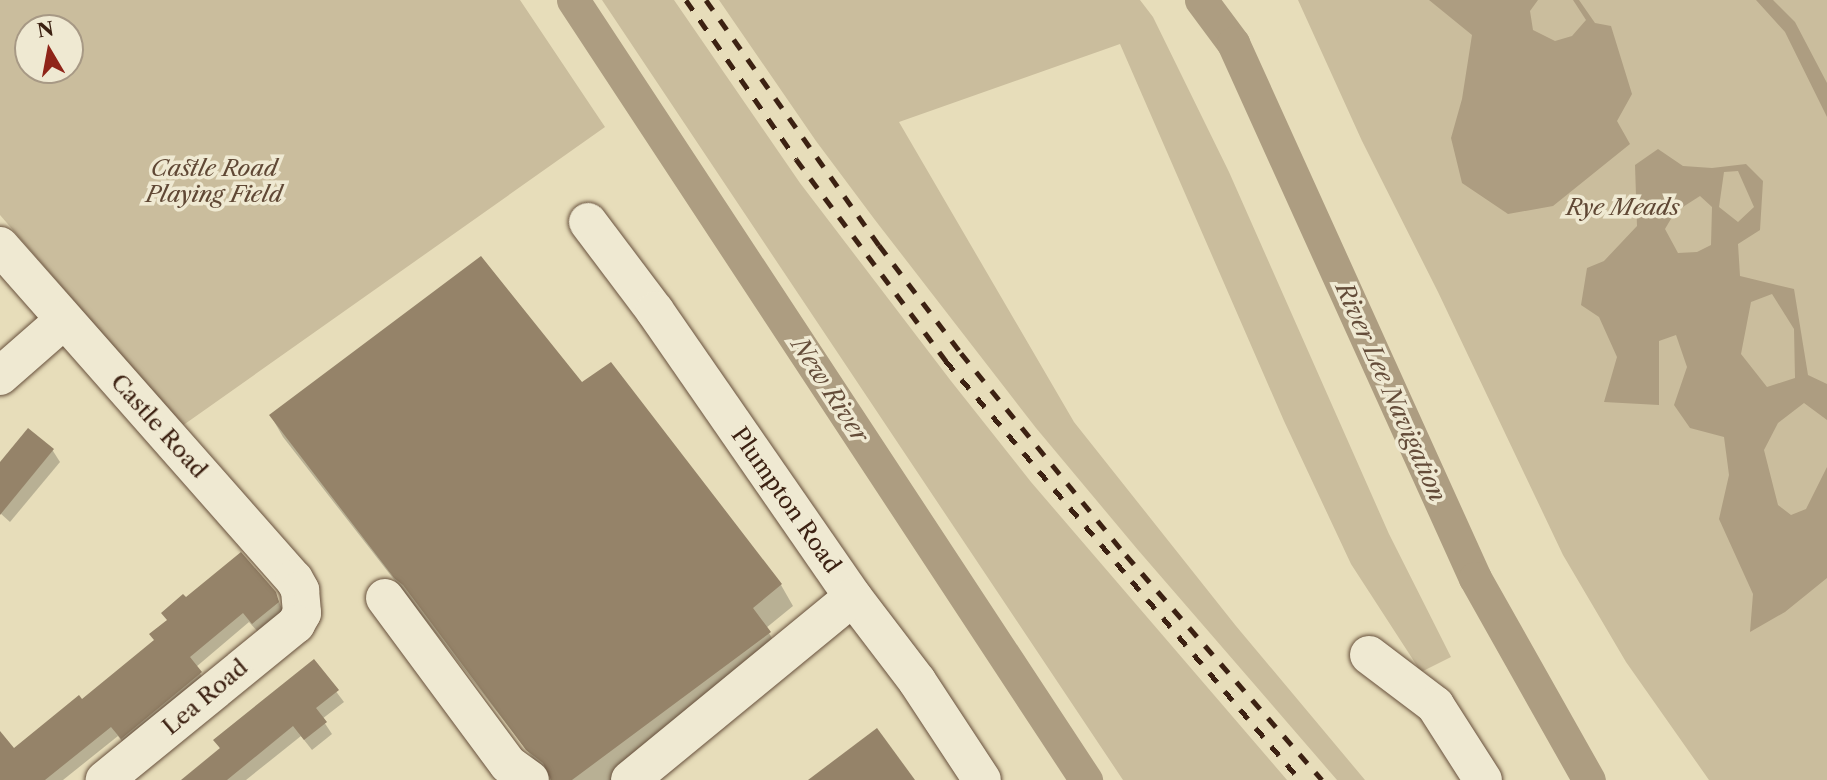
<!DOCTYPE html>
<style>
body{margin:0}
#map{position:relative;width:1827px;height:780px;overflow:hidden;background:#e7ddba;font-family:"Libre Caslon Text",serif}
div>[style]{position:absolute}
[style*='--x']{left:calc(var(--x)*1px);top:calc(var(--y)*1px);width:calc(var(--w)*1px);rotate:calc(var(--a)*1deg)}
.green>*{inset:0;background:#cabd9d}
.water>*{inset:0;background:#ad9d81}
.shadow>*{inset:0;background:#0003}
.canal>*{height:33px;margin:-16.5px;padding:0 16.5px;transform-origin:16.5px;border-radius:16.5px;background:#ad9d81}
.building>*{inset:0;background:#958369}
.roads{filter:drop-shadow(0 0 2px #67503c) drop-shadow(0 0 2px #67503c)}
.minor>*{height:38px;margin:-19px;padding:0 19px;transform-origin:19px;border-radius:19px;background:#efe9d2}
.rail>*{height:5px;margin-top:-2.5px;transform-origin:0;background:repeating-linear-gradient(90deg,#3c2112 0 12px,transparent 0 24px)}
span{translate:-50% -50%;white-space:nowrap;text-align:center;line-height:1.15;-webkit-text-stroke:7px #efe9d2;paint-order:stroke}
.park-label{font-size:23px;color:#604835;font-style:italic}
.street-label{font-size:23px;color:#3c2112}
.water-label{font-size:24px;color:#644c39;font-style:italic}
.north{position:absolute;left:14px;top:14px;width:70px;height:70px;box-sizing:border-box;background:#efe9d2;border:2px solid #a79985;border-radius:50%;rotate:350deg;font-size:19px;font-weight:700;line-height:28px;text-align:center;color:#3c2112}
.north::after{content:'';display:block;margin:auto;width:24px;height:32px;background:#8f2418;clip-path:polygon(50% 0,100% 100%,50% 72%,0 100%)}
</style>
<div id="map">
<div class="green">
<div style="clip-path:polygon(evenodd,0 0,520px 0,605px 127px,182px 426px,0 215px,0 0,28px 28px,70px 28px,70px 70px,28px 70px,28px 28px)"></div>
<div style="clip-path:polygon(602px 0,674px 0,800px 183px,951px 381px,1031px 482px,1287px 780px,1123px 780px)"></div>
<div style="clip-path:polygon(719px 0,1140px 0,1153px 17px,1229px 172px,1389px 534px,1451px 657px,1421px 672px,1351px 564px,1284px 421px,1120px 44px,899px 122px,1074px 422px,1236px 626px,1365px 780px,1337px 780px,1138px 550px,1036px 428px,875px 220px,816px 141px)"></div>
<div style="clip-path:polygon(1298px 0,1827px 0,1827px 780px,1709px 780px,1626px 662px,1563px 555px,1438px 292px,1362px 141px)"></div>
</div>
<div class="water">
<div style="clip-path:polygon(1429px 0,1538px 0,1530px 11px,1533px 30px,1555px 41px,1572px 36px,1586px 20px,1573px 0,1579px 0,1595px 23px,1611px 26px,1632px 94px,1617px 121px,1630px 144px,1553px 206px,1508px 214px,1462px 183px,1451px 138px,1462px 99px,1472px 35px)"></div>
<div style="clip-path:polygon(1756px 0,1773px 0,1795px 22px,1827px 83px,1827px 117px,1785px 32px)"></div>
<div style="clip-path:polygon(evenodd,1658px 149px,1683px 166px,1712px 168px,1746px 164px,1763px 181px,1760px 230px,1738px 244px,1740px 276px,1794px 289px,1808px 375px,1827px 384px,1827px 420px,1804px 403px,1778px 423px,1764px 450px,1778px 505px,1791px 515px,1806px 509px,1827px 467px,1827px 578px,1785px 612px,1750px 632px,1753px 594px,1719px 519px,1729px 475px,1724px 437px,1690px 428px,1674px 405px,1687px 367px,1676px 335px,1659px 341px,1659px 405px,1604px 402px,1617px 357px,1599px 317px,1581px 305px,1587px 268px,1604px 261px,1637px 226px,1635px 165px,1658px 149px,1738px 171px,1754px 207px,1738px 222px,1719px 207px,1724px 172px,1738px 171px,1658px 149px,1700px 196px,1712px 207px,1711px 245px,1697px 252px,1678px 253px,1665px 229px,1675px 212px,1700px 196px,1658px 149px,1772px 294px,1794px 329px,1795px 378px,1767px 387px,1741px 354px,1751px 302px,1772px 294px)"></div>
</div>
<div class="shadow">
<div style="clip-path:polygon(611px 364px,781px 585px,793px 606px,766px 628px,782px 655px,613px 780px,550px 780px,283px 437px,271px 416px,581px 385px)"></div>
<div style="clip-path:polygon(28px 430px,53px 451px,60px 462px,10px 522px,0 513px,0 464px)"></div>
<div style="clip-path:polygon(275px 593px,284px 613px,259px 633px,249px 622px,196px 667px,206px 683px,127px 748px,118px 736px,63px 780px,0 780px,0 761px,82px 702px,155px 642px,186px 600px)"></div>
<div style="clip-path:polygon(313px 661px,344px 702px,322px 719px,332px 734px,312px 750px,301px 736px,246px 780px,184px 780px,221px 750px,215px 740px)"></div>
</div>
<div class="canal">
<div style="--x:573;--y:0;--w:934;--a:56.67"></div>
<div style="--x:1201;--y:0;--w:54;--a:53.3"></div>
<div style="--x:1233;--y:43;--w:587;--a:65.66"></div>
<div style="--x:1475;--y:578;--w:232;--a:60.6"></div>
</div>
<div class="building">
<div style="clip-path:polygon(481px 256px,582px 382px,611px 362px,782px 584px,753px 608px,771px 632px,572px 780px,551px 780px,543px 763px,526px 750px,403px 585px,394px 578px,269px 415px)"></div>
<div style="clip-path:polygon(28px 428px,54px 449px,0 515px,0 462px)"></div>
<div style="clip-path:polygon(241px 552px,276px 592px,279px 602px,252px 624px,243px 613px,190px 657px,202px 672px,121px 739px,111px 727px,45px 780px,0 780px,0 731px,14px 748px,79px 695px,82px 699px,154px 640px,149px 634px,167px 620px,161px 613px,183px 594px,186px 597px)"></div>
<div style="clip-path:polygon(314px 659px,339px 690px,316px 708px,327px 722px,304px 740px,293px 726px,227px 780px,181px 780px,220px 748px,213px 740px)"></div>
<div style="clip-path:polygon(877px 728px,915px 780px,808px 780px)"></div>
</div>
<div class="roads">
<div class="minor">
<div style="--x:588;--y:222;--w:111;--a:53"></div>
<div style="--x:655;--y:311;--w:348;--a:55.3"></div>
<div style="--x:853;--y:597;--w:106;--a:52.7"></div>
<div style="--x:917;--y:681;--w:118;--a:56.7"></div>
<div style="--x:0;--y:246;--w:444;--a:48.6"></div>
<div style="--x:294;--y:579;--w:13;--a:61"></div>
<div style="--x:300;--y:590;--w:23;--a:85"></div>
<div style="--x:302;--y:613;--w:13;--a:119"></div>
<div style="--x:296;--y:624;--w:247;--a:140.8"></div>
<div style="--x:0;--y:376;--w:85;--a:-41.2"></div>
<div style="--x:385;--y:598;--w:207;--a:53.5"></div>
<div style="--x:508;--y:764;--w:27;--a:36"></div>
<div style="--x:1369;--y:655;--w:83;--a:37.1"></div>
<div style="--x:1435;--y:705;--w:89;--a:57.4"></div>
<div style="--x:630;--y:780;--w:288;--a:-39.4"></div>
</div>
</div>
<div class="rail">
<div style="--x:686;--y:0;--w:193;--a:55.3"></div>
<div style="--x:796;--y:159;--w:252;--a:53.4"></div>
<div style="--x:946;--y:361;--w:549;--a:49.81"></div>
<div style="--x:706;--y:0;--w:300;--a:54.8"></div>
<div style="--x:879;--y:245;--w:136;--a:52.8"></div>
<div style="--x:961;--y:353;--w:261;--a:50.8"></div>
<div style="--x:1126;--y:555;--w:298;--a:48.9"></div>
</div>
<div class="park-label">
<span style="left:214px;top:181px">Castle Road<br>Playing Field</span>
<span style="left:1623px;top:207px">Rye Meads</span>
</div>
<div class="street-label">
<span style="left:159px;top:426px;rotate:48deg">Castle Road</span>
<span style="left:786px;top:500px;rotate:55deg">Plumpton Road</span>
<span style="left:205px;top:697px;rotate:-40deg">Lea Road</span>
</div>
<div class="water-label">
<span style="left:830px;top:390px;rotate:57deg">New River</span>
<span style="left:1391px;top:392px;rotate:66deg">River Lee Navigation</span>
</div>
<div class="north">N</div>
</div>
